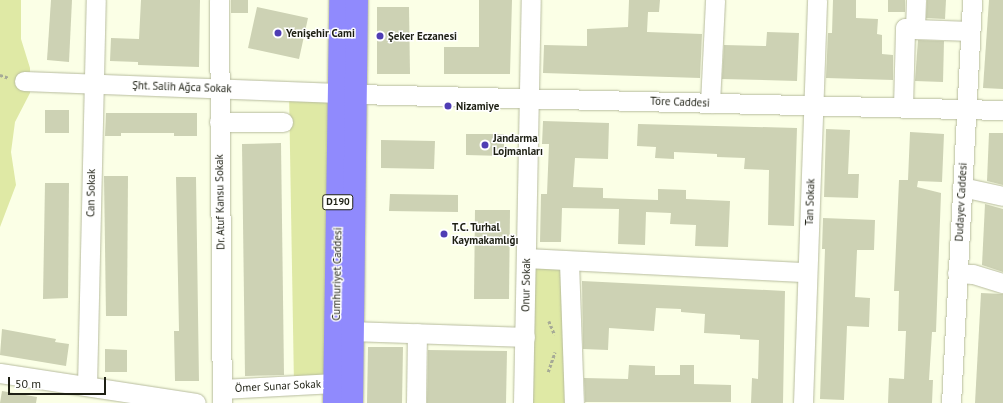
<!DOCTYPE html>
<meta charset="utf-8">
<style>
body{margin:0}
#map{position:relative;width:1003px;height:403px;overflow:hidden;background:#fbffe6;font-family:"PT Sans",sans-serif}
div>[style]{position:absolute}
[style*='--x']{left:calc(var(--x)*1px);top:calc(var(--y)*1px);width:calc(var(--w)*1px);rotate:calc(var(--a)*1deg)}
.green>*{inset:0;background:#dfe9a5}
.building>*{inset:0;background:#cdd2b4}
.path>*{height:2.5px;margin-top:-1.25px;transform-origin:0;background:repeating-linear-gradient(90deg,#a6aa96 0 3px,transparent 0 5px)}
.roads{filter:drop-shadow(0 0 1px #b7bc9e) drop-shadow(0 0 1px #b7bc9e)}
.minor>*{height:19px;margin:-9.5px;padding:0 9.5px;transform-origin:9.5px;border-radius:9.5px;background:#fff}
.highway>*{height:22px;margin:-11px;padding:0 11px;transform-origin:11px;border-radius:11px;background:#908afd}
.dots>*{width:11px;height:11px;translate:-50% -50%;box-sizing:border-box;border:2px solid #fff;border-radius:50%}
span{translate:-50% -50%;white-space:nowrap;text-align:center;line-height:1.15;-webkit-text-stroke:3px #fff;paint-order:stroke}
.shield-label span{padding:1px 3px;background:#fff;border:1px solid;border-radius:3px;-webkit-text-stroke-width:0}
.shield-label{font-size:10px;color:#1e2014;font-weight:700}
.poi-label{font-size:11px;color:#1e2014;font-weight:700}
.left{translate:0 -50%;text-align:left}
.street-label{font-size:11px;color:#1e2014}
.scale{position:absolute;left:8px;top:377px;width:98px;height:18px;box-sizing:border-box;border:2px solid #1e2014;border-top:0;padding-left:5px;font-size:12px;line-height:14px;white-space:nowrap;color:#1e2014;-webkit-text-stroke:3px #fff;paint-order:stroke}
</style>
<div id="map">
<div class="green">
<div style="clip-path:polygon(0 0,21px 0,21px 39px,30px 68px,30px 93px,15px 122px,11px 152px,16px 185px,0 227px)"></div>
<div style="clip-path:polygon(289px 91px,329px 92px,325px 383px,294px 385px)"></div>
<div style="clip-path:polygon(526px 258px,569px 262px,574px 403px,523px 403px)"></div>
</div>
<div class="building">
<div style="clip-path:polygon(51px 0,72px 0,69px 62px,47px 60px)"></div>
<div style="clip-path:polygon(141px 0,200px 0,199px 67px,138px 65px,138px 62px,110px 61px,111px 38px,139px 39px)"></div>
<div style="clip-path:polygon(231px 0,248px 0,248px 13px,231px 13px)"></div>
<div style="clip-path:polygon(479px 0,512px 0,510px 74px,444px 74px,444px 47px,479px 47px)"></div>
<div style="clip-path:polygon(629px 0,660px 0,659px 12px,648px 12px,647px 32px,702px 34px,700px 78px,543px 73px,544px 45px,587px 46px,587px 29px,628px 27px)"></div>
<div style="clip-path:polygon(833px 0,856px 0,856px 18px,878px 19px,877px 34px,882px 35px,882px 54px,893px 55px,893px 80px,826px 78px,828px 33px,832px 33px)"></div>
<div style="clip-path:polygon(888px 0,905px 0,905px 12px,888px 12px)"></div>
<div style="clip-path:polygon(927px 0,946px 0,945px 19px,926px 18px)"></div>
<div style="clip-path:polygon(989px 0,1003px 0,1003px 89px,983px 88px)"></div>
<div style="clip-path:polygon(257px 7px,308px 18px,299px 59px,248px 48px)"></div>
<div style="clip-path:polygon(377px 7px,409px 7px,410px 74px,377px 74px)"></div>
<div style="clip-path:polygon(767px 32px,799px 33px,797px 81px,722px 79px,724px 45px,766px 46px)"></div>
<div style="clip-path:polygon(918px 40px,944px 41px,943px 82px,915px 81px)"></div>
<div style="clip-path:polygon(45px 110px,69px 110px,69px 133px,45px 133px)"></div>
<div style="clip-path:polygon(106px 113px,197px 113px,197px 136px,174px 136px,174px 133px,121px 133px,121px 136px,105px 136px)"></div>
<div style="clip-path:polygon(543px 121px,609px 123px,608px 159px,575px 158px,573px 187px,603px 188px,603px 198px,658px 200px,658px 189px,686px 190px,686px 199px,730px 201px,728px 247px,695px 246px,696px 225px,670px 224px,671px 213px,646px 212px,645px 245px,618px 244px,619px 209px,562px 208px,561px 242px,540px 242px,541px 194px,547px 194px,549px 144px,542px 144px)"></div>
<div style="clip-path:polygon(638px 124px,797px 128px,794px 226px,768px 225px,769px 170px,744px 169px,745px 158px,717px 157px,717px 154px,674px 152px,674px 159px,655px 158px,656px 147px,637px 146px)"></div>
<div style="clip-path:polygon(826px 129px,850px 130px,848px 174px,859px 174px,858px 198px,824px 197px)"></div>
<div style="clip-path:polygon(910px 132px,944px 134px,942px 182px,918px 181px,917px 187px,941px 193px,936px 332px,932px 332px,929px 380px,933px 380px,932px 403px,888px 403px,889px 378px,904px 379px,906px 331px,898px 331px,899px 291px,894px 291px,899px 180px,908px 180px)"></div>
<div style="clip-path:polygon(989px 133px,1003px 133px,1003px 185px,987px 181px)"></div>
<div style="clip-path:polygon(466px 134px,504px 134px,504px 156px,466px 155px)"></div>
<div style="clip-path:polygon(381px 140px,435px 141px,434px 169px,381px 168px)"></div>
<div style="clip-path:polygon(281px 143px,284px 375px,245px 376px,242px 144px)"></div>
<div style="clip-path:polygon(104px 176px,128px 176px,127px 316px,106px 316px)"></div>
<div style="clip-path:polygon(176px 177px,196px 177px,199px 381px,175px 381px,174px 331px,179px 331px)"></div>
<div style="clip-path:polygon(45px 183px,69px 183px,68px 298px,43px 299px)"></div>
<div style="clip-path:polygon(390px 194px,458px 195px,458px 212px,389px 211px)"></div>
<div style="clip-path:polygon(985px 204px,1003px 209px,1003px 272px,982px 265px)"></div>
<div style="clip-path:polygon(475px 210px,510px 210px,509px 299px,474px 299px)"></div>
<div style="clip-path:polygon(823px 218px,875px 220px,874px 250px,857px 250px,855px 297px,870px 298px,869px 327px,847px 326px,844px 400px,820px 399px,825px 249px,822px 249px)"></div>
<div style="clip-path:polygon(582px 281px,785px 291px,783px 403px,751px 403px,752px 378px,758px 379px,759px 340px,740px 339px,740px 335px,704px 333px,705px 314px,681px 312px,681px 309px,656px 308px,654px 331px,609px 328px,608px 350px,583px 349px)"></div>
<div style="clip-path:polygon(981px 293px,1003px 294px,1003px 403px,975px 403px)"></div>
<div style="clip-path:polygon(2px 329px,56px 339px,55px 342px,69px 344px,66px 366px,0 355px)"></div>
<div style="clip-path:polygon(368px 347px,403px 347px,402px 403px,367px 403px)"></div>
<div style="clip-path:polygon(105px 349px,127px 350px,127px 372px,105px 372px)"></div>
<div style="clip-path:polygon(428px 350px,507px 351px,506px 403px,427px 403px)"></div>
<div style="clip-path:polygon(629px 365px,655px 366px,655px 375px,680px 375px,680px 365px,694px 365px,694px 384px,731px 385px,731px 402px,585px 402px,584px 378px,628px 379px)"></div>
<div style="clip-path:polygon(2px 391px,37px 397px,36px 403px,0 403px)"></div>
</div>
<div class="path">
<div style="--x:0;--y:75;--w:9;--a:18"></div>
<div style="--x:549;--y:321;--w:15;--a:67"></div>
<div style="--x:548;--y:372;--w:21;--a:-71"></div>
</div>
<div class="roads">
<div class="minor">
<div style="--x:219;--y:0;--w:403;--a:89.6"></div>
<div style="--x:916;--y:0;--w:29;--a:92"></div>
<div style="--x:915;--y:29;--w:55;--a:2.1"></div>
<div style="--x:24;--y:81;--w:315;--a:2.2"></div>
<div style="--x:356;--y:94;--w:647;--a:1.42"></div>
<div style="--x:710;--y:103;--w:103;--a:-87.2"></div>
<div style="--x:903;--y:107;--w:79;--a:-88.5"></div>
<div style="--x:905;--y:28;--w:10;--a:6"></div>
<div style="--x:219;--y:122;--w:64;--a:0"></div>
<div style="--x:962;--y:187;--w:42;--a:12.4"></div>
<div style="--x:526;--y:258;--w:281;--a:2.9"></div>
<div style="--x:569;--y:262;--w:141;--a:88"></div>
<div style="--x:957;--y:273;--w:16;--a:4"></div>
<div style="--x:973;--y:274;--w:31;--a:17"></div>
<div style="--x:352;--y:331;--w:173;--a:2"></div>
<div style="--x:0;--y:373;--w:198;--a:8.7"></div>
<div style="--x:87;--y:386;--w:386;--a:-88.7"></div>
<div style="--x:222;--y:389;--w:113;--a:-3"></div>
<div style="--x:416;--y:403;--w:70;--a:-89.2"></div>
<div style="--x:523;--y:403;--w:403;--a:-88.9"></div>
<div style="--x:803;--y:403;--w:403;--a:-88"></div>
<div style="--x:951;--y:403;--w:404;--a:-87"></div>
</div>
<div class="highway">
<div style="--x:334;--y:403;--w:403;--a:-89.1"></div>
<div style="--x:352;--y:403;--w:403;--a:-89.3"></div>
</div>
</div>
<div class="dots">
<div style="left:278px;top:33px;background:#4f3db4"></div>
<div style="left:380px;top:36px;background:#4f3db4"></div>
<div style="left:448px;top:106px;background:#4f3db4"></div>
<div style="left:485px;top:145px;background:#4f3db4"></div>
<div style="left:444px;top:234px;background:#4f3db4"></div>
</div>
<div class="shield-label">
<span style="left:338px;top:202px">D190</span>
</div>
<div class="poi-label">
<span class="left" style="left:286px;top:33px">Yenişehir Cami</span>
<span class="left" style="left:388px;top:36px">Şeker Eczanesi</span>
<span class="left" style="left:456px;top:106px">Nizamiye</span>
<span class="left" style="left:493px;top:145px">Jandarma<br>Lojmanları</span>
<span class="left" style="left:452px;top:234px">T.C. Turhal<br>Kaymakamlığı</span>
</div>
<div class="street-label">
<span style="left:182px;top:87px;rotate:2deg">Şht. Salih Ağca Sokak</span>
<span style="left:680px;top:102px;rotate:2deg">Töre Caddesi</span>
<span style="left:91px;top:193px;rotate:-89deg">Can Sokak</span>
<span style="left:220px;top:202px;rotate:-91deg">Dr. Atuf Kansu Sokak</span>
<span style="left:810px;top:202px;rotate:-88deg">Tan Sokak</span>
<span style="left:961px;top:202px;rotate:-87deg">Dudayev Caddesi</span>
<span style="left:337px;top:274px;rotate:-89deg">Cumhuriyet Caddesi</span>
<span style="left:526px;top:285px;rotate:-89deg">Onur Sokak</span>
<span style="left:278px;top:386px;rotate:-3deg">Ömer Sunar Sokak</span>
</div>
<div class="scale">50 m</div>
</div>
